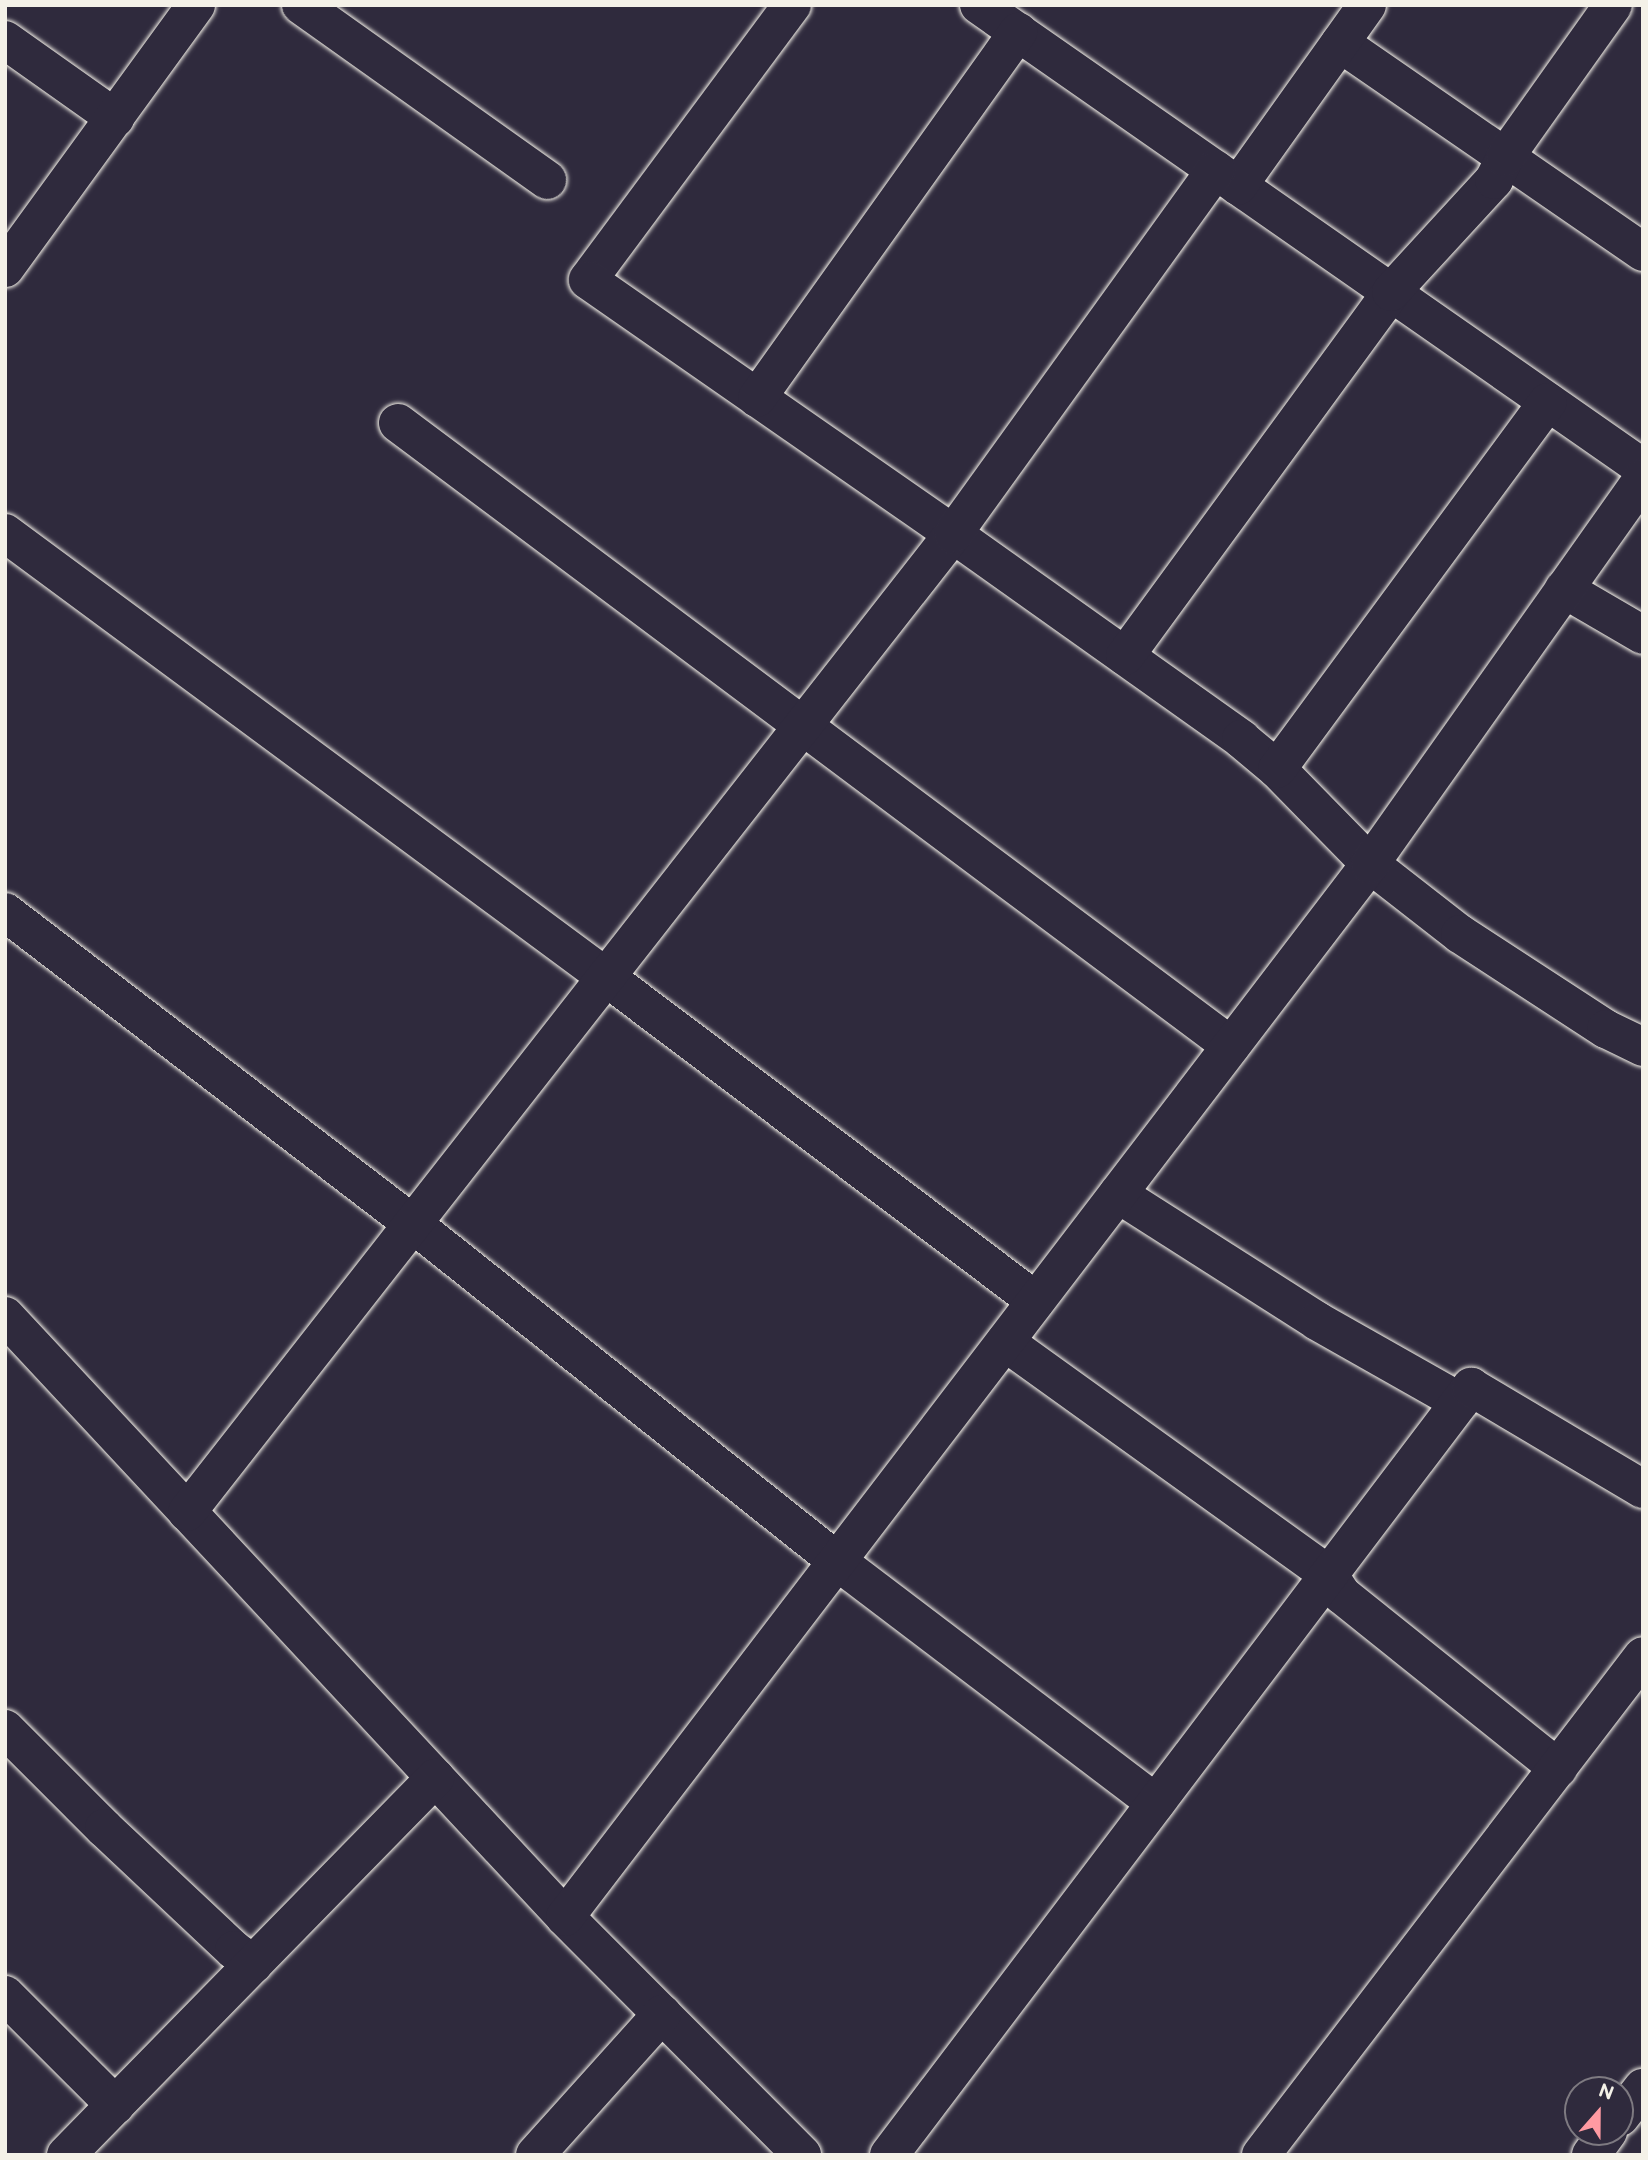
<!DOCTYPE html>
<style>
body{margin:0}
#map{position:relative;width:1648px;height:2160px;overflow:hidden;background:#2f2a3d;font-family:"Balsamiq Sans",sans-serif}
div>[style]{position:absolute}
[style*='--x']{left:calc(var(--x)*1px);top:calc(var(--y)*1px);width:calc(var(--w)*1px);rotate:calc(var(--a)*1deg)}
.roads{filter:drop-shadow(0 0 2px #f4f1e8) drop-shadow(0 0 2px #f4f1e8)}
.minor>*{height:38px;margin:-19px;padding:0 19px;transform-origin:19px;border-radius:19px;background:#2f2a3d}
span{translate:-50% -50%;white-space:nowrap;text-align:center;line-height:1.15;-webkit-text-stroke:5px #2f2a3d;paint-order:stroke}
.frame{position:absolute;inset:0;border:7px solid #f4f1e8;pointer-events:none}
.north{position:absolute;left:1564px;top:2076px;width:70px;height:70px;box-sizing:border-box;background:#2f2a3d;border:2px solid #7e7a81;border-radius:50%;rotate:21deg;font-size:19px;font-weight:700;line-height:28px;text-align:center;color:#f4f1e8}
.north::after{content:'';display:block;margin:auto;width:24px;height:32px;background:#ff9aa2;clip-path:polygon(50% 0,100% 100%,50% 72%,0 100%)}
</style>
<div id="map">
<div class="roads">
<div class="minor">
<div style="--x:301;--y:5;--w:302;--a:35.4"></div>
<div style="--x:792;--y:5;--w:342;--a:126.6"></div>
<div style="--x:588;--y:280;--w:445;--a:34.8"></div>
<div style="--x:953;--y:534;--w:354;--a:35.4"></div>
<div style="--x:1241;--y:739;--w:47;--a:39.8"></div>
<div style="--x:1277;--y:769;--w:133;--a:45.6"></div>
<div style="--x:1370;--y:864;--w:114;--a:37.9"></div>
<div style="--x:1460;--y:934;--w:174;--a:33.1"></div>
<div style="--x:1606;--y:1029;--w:41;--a:25.9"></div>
<div style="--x:979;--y:5;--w:809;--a:34.89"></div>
<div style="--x:5;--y:40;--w:135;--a:35.3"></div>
<div style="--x:1340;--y:43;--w:368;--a:34.6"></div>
<div style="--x:1238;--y:186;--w:222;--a:-54.5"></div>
<div style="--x:5;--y:268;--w:325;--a:-54"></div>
<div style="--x:757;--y:398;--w:450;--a:-54.5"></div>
<div style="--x:398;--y:423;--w:1040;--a:36.79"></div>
<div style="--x:5;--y:533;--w:747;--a:36.46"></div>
<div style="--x:606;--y:977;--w:538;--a:37"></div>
<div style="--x:1564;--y:589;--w:91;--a:30.2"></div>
<div style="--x:1125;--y:656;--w:451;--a:-53.8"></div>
<div style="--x:1391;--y:292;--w:152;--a:-47.4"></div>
<div style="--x:1494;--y:180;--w:25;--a:-64"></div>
<div style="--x:1505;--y:157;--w:186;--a:-54.6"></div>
<div style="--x:1277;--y:769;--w:456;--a:-53.6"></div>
<div style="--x:5;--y:912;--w:514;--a:37.41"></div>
<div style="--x:413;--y:1224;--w:542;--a:38.48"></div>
<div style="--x:837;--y:1561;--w:400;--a:37.2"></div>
<div style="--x:1118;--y:1194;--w:236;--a:32.5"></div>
<div style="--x:1317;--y:1321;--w:164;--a:29.5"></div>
<div style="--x:5;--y:1316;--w:821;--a:47.02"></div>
<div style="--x:565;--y:1917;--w:336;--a:45.1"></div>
<div style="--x:1005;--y:1342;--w:399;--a:35.7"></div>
<div style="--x:1329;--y:1575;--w:24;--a:57"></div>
<div style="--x:1342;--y:1595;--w:277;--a:38.7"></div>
<div style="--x:187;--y:1512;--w:1242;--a:-51.93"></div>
<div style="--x:953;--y:534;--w:449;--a:-54.2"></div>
<div style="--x:5;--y:1729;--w:140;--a:45"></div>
<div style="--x:104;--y:1828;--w:178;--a:43.2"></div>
<div style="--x:234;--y:1950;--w:24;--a:36"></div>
<div style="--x:565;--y:1917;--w:1325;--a:-52.6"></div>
<div style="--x:1370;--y:864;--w:473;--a:-54.7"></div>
<div style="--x:5;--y:1995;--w:156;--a:45"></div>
<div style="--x:1620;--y:2117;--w:37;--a:-52"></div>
<div style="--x:66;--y:2155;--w:528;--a:-45.61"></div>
<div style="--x:535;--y:2155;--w:190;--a:-48"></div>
<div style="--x:889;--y:2155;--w:964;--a:-52.84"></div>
<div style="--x:1471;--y:1387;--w:200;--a:30.7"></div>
<div style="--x:1261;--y:2155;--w:628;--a:-52.56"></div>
<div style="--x:1591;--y:2155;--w:29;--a:-54"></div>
</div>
</div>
<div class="frame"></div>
<div class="north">N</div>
</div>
